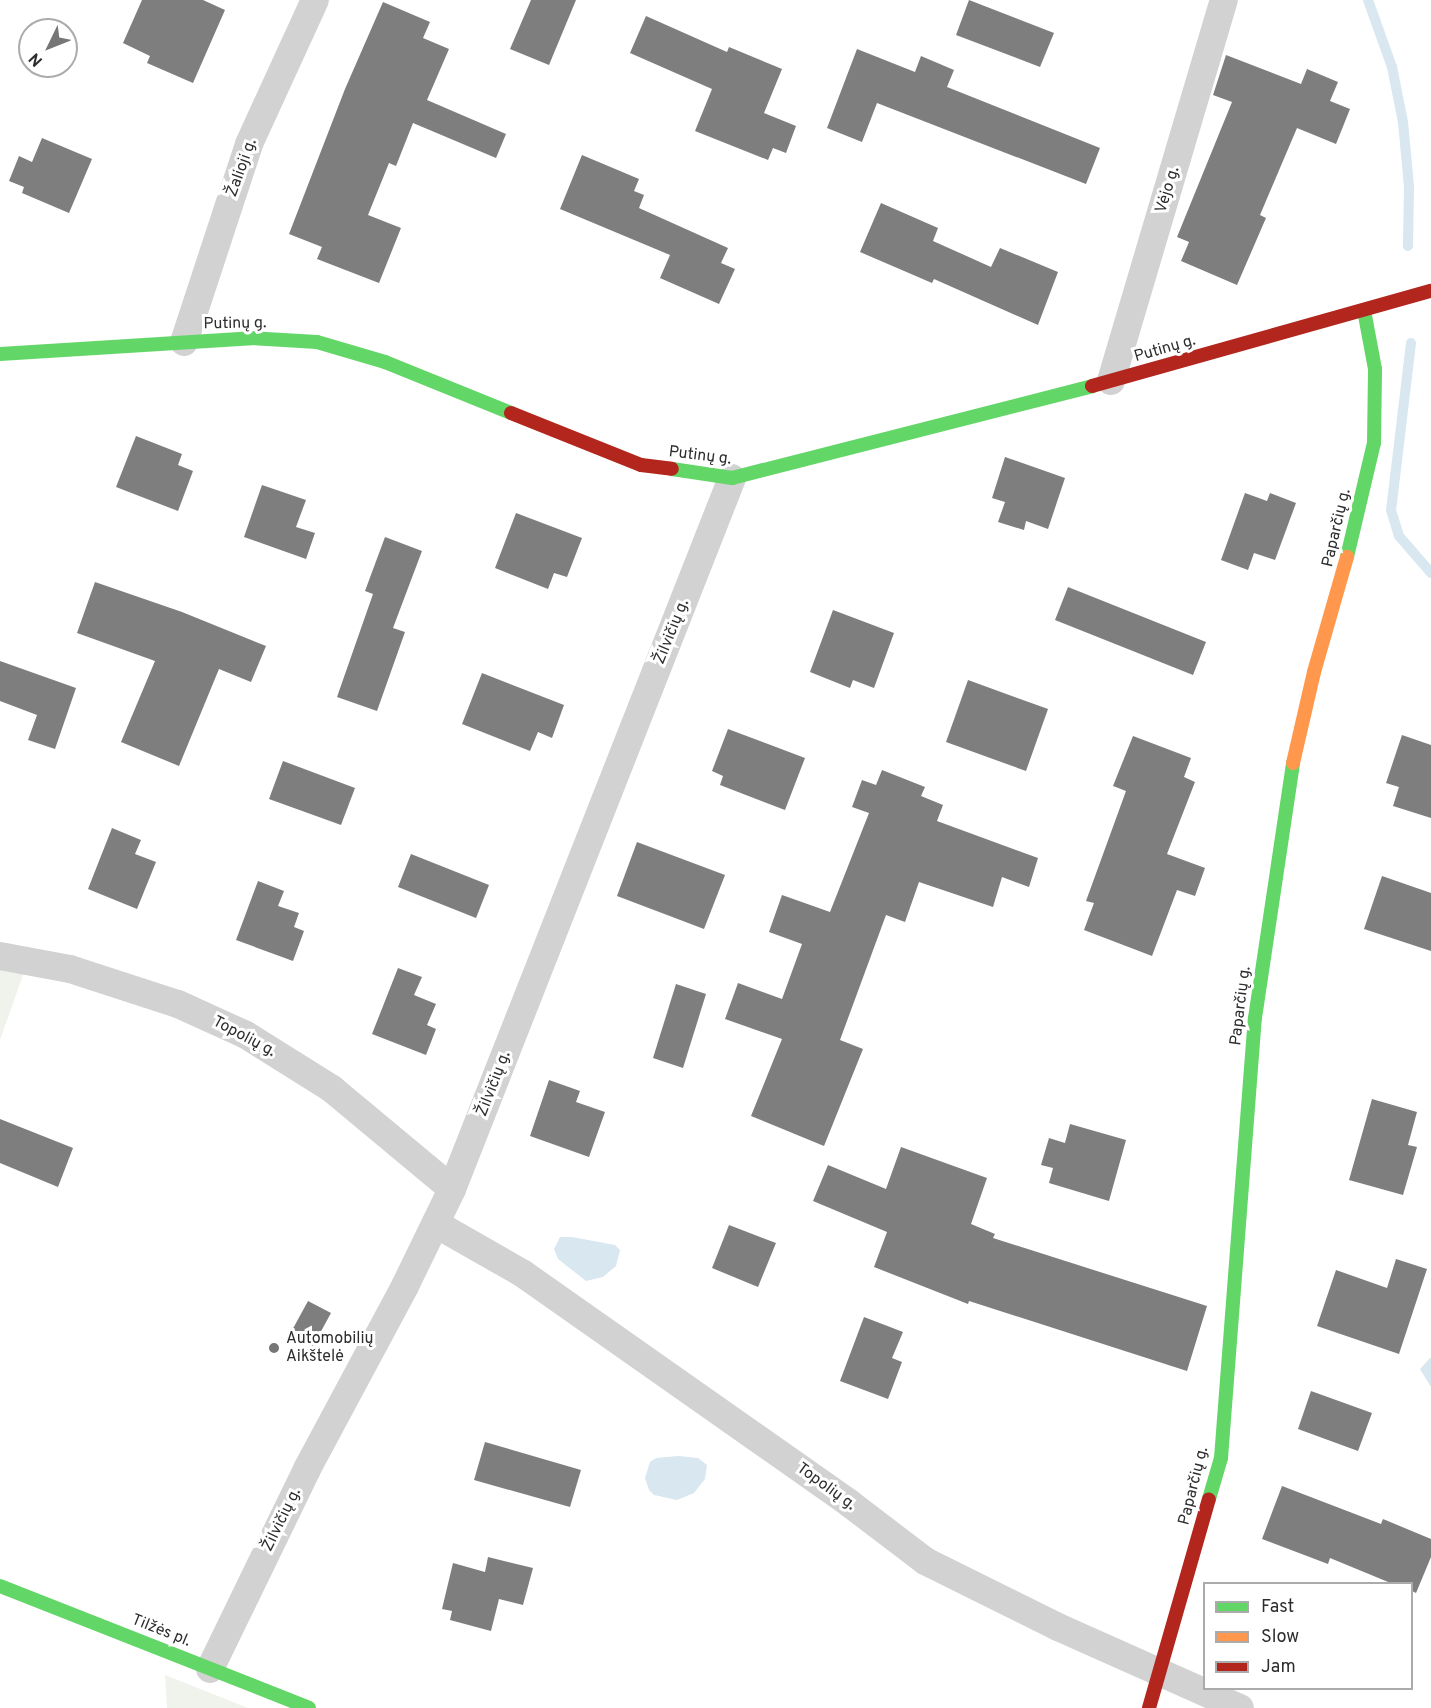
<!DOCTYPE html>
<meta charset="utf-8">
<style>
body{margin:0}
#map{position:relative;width:1431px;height:1708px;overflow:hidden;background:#fff;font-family:Overpass,sans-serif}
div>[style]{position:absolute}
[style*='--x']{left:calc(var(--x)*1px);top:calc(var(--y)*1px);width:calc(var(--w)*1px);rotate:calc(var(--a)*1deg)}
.green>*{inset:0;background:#f0f3eb}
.water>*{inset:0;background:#d8e7f0}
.stream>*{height:10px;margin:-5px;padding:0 5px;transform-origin:5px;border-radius:5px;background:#d8e7f0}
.building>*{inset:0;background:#7e7e7e}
.street>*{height:28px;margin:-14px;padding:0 14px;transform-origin:14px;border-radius:14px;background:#d2d2d2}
.fast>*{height:14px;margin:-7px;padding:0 7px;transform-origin:7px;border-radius:7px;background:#63d668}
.slow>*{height:14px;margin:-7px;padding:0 7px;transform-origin:7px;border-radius:7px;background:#ff974d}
.jam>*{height:14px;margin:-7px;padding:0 7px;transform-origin:7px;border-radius:7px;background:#b3261e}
.dots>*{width:16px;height:16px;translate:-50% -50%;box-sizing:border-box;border:3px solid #fff;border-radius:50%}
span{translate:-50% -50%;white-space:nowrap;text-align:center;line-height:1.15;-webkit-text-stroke:6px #fff;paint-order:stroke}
.street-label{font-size:16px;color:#2d2d2d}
.poi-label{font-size:16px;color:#2d2d2d}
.left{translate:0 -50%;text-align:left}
.legend{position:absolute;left:1203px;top:1582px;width:210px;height:108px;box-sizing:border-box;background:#fff;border:2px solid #ababab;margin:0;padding:8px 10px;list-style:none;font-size:18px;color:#2d2d2d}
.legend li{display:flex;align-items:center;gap:12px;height:30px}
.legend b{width:30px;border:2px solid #ababab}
.north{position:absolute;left:18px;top:18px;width:60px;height:60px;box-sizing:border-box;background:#fff;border:2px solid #ababab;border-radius:50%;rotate:227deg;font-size:16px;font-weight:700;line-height:24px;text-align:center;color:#2d2d2d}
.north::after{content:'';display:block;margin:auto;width:21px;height:27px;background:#767676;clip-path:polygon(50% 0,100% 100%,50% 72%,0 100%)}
</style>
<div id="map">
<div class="green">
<div style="clip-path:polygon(0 969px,24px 972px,0 1040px)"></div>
<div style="clip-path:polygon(165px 1675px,248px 1708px,167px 1708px)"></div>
</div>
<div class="water">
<div style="clip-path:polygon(560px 1237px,572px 1237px,615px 1245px,620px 1250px,616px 1266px,603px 1277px,586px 1281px,558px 1259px,554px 1249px)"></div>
<div style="clip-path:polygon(1431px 1357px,1431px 1387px,1420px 1369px)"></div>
<div style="clip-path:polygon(678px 1456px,698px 1458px,707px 1465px,705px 1479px,694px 1493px,677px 1500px,654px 1495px,649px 1490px,645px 1478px,650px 1462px,656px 1458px)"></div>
</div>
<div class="stream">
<div style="--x:1368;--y:0;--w:71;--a:70.3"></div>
<div style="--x:1392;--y:67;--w:56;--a:78.7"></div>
<div style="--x:1403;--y:122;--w:65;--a:84.7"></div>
<div style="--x:1409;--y:187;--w:59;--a:91"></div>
<div style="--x:1411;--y:343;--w:168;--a:96.8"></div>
<div style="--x:1391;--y:510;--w:27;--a:73"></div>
<div style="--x:1399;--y:536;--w:49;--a:49.1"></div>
</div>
<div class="building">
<div style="clip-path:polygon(142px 0,203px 0,225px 10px,193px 83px,147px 63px,150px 56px,123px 43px)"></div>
<div style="clip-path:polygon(531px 0,576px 0,549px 65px,510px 49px)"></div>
<div style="clip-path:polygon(969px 0,1054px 33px,1040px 67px,956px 35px)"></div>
<div style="clip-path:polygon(383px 2px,430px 22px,423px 38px,449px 49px,427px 100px,506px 134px,496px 158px,413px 123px,396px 166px,389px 163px,368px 215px,401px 228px,379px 283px,317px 259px,322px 247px,289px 234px,345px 89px)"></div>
<div style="clip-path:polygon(646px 16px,727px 52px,729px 47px,782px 69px,764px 113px,796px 126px,786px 153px,773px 148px,768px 160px,695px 131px,712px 89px,630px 53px)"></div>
<div style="clip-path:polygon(857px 49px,915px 72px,921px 56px,954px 70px,947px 87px,1100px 148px,1086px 184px,877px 103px,862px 142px,827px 128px)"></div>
<div style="clip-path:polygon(1226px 55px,1301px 84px,1307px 69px,1338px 82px,1330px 101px,1350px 109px,1336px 144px,1297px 128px,1260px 215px,1266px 218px,1237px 285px,1181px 261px,1189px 242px,1177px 237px,1232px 102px,1213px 95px)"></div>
<div style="clip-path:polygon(42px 138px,92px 159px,69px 213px,22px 193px,24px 187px,9px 181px,19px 156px,32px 162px)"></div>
<div style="clip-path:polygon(582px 155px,639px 179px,634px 191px,644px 195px,639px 208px,728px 248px,721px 263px,735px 269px,719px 304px,660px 278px,670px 255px,560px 209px)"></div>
<div style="clip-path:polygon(881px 203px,938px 228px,933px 241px,991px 267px,1000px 248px,1058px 272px,1038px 325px,934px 279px,932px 283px,860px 252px)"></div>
<div style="clip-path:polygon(136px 436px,182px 454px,178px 465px,193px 471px,178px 511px,116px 487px)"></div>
<div style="clip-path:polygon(1005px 457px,1065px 478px,1048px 529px,1026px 521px,1024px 530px,998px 522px,1005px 502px,992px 498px)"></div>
<div style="clip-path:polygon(262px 485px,306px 500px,296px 527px,315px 533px,306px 559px,244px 537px)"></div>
<div style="clip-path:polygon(1245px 493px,1267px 501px,1270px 493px,1296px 503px,1275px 560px,1254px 553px,1248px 570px,1221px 560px)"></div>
<div style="clip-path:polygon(516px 513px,582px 538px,567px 577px,554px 573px,548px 589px,495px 568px)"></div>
<div style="clip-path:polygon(385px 537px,422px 551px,393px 628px,405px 632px,377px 711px,337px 697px,373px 594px,365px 591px)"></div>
<div style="clip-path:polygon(95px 582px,182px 612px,266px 646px,251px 682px,219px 669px,179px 766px,121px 742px,155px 661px,77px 633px)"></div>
<div style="clip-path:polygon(1068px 587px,1206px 642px,1193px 675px,1055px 620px)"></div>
<div style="clip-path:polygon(833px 610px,894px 633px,874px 688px,853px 680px,850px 688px,810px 672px)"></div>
<div style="clip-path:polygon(0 661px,76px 688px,55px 749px,28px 740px,37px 715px,0 701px)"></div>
<div style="clip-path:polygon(482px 673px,564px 705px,552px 738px,538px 732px,530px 751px,462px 724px)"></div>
<div style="clip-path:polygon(968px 680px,1048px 709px,1026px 771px,946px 742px)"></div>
<div style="clip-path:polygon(728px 729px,805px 758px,785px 810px,720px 785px,723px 776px,712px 771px)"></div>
<div style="clip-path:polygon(1402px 735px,1431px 745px,1431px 818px,1393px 806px,1399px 787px,1386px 783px)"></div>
<div style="clip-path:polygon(1133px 736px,1191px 758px,1184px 777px,1195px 782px,1167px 854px,1205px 868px,1195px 896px,1177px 890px,1152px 956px,1084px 930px,1094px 903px,1086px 901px,1126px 791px,1113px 786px)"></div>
<div style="clip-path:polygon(283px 761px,355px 788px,341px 825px,269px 799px)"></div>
<div style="clip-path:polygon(882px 770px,925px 787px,921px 796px,943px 805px,937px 821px,1038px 858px,1029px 887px,1002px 877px,993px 907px,919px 882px,905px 922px,886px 915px,840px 1040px,863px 1049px,824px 1146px,751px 1116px,782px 1039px,725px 1019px,738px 983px,782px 999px,802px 944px,769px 932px,782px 895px,830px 912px,869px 813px,852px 807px,862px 780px,876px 785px)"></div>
<div style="clip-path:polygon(112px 828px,141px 840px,135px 854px,156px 862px,137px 909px,88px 889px)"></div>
<div style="clip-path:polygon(637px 842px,725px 875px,704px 929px,617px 896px)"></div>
<div style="clip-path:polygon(411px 854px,489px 885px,476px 918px,398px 887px)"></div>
<div style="clip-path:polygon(1382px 876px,1431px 893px,1431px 951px,1364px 929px)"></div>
<div style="clip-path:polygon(258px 881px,284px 891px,278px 906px,299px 913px,294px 927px,304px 931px,293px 961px,236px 940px)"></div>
<div style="clip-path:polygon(398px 968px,422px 977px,414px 995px,436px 1004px,427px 1025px,436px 1029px,426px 1055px,372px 1034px)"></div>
<div style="clip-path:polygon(676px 984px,706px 994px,683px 1068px,653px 1058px)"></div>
<div style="clip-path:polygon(549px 1080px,580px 1091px,576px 1102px,605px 1112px,589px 1157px,530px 1136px)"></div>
<div style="clip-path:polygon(1372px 1099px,1417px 1112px,1408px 1145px,1417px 1147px,1403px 1195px,1349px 1180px)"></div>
<div style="clip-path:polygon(0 1119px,73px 1148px,58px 1187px,0 1163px)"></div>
<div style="clip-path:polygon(1070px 1124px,1126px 1140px,1109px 1201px,1049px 1183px,1053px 1168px,1041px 1165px,1049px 1138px,1065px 1143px)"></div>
<div style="clip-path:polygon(901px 1147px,987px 1178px,971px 1224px,995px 1234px,993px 1238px,1207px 1306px,1187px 1371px,969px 1301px,968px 1304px,874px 1267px,887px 1232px,813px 1201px,828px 1165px,886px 1189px)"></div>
<div style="clip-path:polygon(729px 1225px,776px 1243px,758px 1287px,712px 1268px)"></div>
<div style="clip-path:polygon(1396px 1259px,1427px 1269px,1399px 1354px,1317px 1326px,1336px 1270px,1387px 1288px)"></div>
<div style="clip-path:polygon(308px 1301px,331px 1313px,313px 1346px,290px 1334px)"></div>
<div style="clip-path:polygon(864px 1317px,903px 1332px,892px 1358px,902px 1362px,888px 1399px,840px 1381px)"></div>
<div style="clip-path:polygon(1311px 1391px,1372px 1413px,1358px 1451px,1298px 1429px)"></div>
<div style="clip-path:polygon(485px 1442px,581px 1470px,570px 1507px,474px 1480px)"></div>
<div style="clip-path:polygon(1282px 1486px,1381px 1524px,1383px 1519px,1431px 1539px,1431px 1557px,1416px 1593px,1412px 1591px,1412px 1584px,1393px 1584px,1330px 1558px,1328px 1564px,1262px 1539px)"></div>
<div style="clip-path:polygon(488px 1557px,533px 1568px,523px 1605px,499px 1599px,491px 1631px,450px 1620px,452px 1611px,442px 1609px,453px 1563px,485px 1572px)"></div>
</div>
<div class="street">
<div style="--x:184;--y:342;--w:208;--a:-71.8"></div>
<div style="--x:249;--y:144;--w:158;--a:-65.4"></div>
<div style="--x:1111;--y:381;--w:397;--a:-73.5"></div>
<div style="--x:0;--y:956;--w:71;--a:10.5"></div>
<div style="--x:70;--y:969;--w:114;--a:18"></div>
<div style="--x:178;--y:1004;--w:75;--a:24.5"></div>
<div style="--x:246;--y:1035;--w:102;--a:32.1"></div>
<div style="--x:332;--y:1089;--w:156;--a:39.8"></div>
<div style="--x:436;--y:1224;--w:99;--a:29.7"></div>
<div style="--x:522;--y:1273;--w:400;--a:35.1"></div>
<div style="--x:849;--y:1503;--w:96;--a:37.3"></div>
<div style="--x:925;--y:1561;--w:148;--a:26.4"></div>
<div style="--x:1058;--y:1627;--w:199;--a:24"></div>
<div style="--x:210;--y:1669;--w:222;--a:-64.1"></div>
<div style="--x:307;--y:1469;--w:208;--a:-61.8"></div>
<div style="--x:405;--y:1286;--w:108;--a:-64.1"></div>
<div style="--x:452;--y:1189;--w:764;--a:-68.5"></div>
</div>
<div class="fast">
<div style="--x:0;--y:354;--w:252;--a:-3.6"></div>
<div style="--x:251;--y:338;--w:66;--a:3.5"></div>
<div style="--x:317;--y:342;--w:71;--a:16.4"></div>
<div style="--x:385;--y:362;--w:136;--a:22"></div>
<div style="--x:672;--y:469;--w:61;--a:8.5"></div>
<div style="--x:732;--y:478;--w:372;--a:-14.3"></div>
<div style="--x:1347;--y:557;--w:117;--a:-76.7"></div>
<div style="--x:1374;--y:443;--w:74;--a:-89.2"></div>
<div style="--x:1375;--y:369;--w:60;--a:-100.6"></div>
<div style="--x:1209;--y:1499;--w:43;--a:-73.7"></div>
<div style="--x:1221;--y:1458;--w:441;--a:-85.6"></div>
<div style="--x:1255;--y:1018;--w:258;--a:-81.5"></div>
<div style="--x:0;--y:1586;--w:332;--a:21.5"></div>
</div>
<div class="slow">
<div style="--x:1293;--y:763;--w:93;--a:-77"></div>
<div style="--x:1314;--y:672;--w:120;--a:-74"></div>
</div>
<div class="jam">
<div style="--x:1092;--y:386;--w:352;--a:-15.7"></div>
<div style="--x:511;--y:413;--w:140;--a:21.8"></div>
<div style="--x:641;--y:465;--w:31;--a:7"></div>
<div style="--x:1149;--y:1708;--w:217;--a:-74"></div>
</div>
<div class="dots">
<div style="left:274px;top:1348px;background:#767676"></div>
</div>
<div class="street-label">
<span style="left:242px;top:168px;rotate:-70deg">Žalioji g.</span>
<span style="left:1168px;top:190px;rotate:-73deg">Vėjo g.</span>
<span style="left:235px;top:324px;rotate:-1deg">Putinų g.</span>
<span style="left:1165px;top:349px;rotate:-16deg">Putinų g.</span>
<span style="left:700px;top:456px;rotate:7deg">Putinų g.</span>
<span style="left:1337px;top:528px;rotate:-77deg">Paparčių g.</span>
<span style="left:672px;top:632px;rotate:-68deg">Žilvičių g.</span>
<span style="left:1241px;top:1006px;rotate:-83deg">Paparčių g.</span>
<span style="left:244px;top:1037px;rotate:28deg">Topolių g.</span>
<span style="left:494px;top:1084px;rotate:-69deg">Žilvičių g.</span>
<span style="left:1194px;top:1486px;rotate:-76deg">Paparčių g.</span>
<span style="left:826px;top:1487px;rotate:36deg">Topolių g.</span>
<span style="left:282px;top:1520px;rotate:-64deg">Žilvičių g.</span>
<span style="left:161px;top:1631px;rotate:22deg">Tilžės pl.</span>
</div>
<div class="poi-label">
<span class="left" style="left:286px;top:1348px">Automobilių<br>Aikštelė</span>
</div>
<ul class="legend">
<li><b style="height:8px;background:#63d668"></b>Fast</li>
<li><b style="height:8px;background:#ff974d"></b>Slow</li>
<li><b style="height:8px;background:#b3261e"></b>Jam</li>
</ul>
<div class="north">N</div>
</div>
